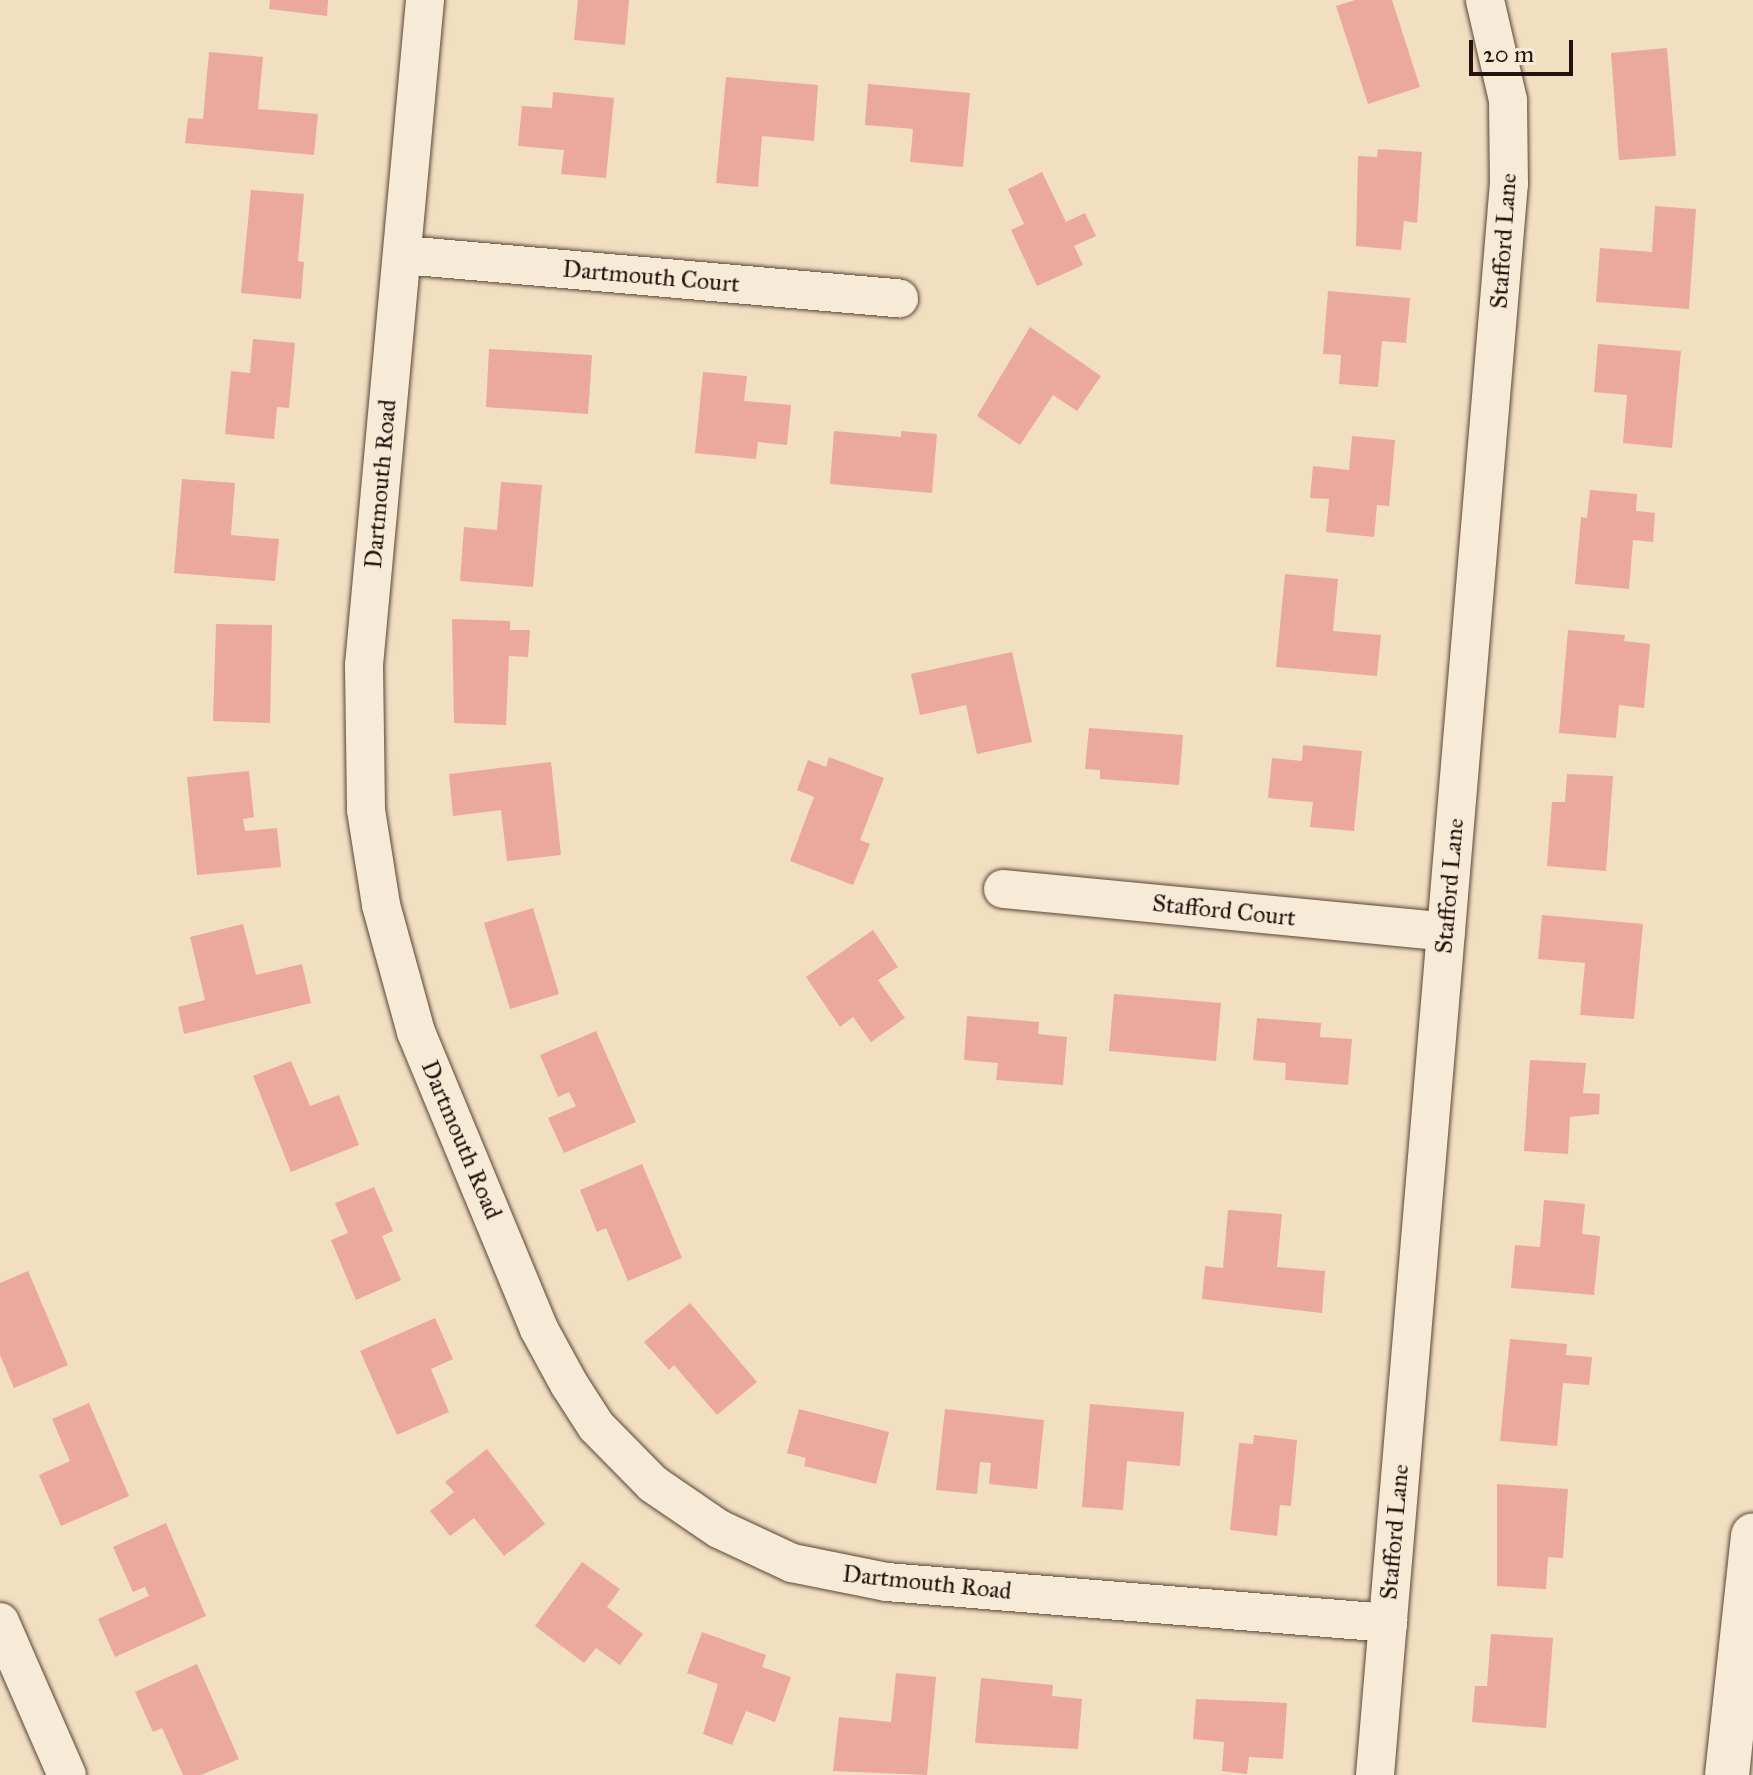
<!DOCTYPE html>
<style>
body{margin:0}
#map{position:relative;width:1753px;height:1775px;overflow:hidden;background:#f2dfc1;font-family:"IM FELL Great Primer",serif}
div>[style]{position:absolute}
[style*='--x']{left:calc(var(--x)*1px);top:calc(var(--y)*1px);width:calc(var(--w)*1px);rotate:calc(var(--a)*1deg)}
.building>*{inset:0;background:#eaa99c}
.roads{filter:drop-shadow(0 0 2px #584539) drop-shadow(0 0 2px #584539)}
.street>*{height:38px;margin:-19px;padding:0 19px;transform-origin:19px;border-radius:19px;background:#f7ead7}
.secondary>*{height:44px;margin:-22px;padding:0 22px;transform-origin:22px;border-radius:22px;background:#f7ead7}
span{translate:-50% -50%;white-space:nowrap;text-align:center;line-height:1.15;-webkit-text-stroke:6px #f7ead7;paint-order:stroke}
.street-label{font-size:24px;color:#24120c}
.scale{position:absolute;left:1469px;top:40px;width:104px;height:36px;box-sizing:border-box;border:4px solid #24120c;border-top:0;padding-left:10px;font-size:24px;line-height:28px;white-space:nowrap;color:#24120c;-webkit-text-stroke:6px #f7ead7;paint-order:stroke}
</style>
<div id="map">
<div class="building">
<div style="clip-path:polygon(270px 0,328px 0,327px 16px,269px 9px)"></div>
<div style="clip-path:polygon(578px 0,629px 0,625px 45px,574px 40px)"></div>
<div style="clip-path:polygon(1355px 0,1392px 0,1420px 87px,1368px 104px,1336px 6px)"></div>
<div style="clip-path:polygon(1667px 48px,1676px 156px,1619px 160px,1611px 53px)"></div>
<div style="clip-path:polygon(209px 52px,263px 57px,258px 109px,318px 114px,314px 155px,185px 143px,188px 118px,203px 119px)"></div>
<div style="clip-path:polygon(726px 77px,818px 85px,814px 141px,762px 136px,758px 187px,716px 183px)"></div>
<div style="clip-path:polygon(868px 84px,970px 93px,963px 167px,910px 162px,913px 129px,865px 125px)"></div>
<div style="clip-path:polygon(553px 92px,614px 98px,606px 178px,561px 174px,564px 150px,518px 146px,522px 106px,552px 108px)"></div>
<div style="clip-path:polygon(1378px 149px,1422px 152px,1417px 223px,1404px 221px,1401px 250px,1356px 246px,1358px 156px,1377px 157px)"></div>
<div style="clip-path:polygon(1042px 172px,1066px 222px,1085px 213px,1096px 236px,1074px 246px,1083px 265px,1037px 286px,1011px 230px,1024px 224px,1008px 189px)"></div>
<div style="clip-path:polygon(251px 190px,304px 194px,298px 261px,304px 262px,301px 299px,241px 293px)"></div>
<div style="clip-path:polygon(1655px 206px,1696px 209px,1689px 309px,1596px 302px,1600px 248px,1652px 252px)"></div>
<div style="clip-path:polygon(1328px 291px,1410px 298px,1406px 343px,1382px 341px,1378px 387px,1339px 384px,1341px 355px,1323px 354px)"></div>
<div style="clip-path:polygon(1030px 327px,1101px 376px,1077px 411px,1053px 395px,1020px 445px,977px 416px)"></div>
<div style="clip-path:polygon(253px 339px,295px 343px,289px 408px,277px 407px,274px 439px,225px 434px,231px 371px,250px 373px)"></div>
<div style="clip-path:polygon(1598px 344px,1681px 351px,1672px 448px,1623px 443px,1627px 395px,1594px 392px)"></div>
<div style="clip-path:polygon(489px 349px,592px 355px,588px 414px,486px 407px)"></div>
<div style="clip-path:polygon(703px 372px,747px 376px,744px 401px,791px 405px,787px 445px,758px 442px,756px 459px,695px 453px)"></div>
<div style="clip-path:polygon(834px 431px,901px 437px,901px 431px,937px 434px,932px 493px,830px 484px)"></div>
<div style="clip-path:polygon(1352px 436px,1395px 440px,1389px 506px,1377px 505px,1374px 537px,1326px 532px,1329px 499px,1310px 498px,1313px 466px,1349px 470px)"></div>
<div style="clip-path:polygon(182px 479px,235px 483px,231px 535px,279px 539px,275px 581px,174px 573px)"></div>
<div style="clip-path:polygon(501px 482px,542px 485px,533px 587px,460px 581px,464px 527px,497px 530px)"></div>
<div style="clip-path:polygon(1590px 490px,1637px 494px,1636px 511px,1655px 513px,1653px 542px,1633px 540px,1629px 589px,1575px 584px,1581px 517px,1587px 518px)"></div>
<div style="clip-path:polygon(1285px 574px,1338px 579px,1333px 631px,1381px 635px,1377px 676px,1276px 667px)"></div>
<div style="clip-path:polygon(452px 619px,510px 621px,510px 630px,530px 630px,528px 657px,509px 656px,506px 725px,454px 723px)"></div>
<div style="clip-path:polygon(216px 624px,272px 625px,270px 723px,213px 721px)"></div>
<div style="clip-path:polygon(1568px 630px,1625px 635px,1624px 641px,1650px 644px,1644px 708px,1619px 705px,1616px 738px,1559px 733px)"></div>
<div style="clip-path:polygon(1012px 652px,1032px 742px,977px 754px,966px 705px,920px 715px,911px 674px)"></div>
<div style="clip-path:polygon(1089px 728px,1183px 735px,1179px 785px,1100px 779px,1100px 770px,1085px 769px)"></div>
<div style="clip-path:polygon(1303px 745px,1362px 751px,1354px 831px,1310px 827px,1313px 802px,1268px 798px,1272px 758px,1302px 761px)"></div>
<div style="clip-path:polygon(829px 757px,884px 778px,860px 840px,870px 844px,853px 885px,790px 861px,814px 797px,797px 790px,808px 760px,826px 767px)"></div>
<div style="clip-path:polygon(551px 762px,561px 855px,507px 861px,501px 810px,453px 816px,449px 774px)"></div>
<div style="clip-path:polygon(249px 771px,254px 817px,243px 819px,245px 831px,277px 828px,281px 867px,197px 875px,187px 777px)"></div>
<div style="clip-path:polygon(1567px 774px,1613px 776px,1606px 871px,1547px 866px,1552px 802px,1565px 802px)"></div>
<div style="clip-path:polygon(533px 908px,559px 994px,510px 1009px,484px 923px)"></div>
<div style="clip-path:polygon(1542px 915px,1643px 924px,1634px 1019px,1580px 1015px,1585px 963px,1538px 959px)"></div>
<div style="clip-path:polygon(243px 924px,256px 975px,302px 964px,311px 1003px,184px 1034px,178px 1007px,205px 1000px,190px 937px)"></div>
<div style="clip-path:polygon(873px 930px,898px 967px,878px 980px,905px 1018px,871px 1042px,853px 1017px,840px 1027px,806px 977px)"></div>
<div style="clip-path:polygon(1114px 994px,1221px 1003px,1216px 1061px,1109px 1051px)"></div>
<div style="clip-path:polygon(967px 1016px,1039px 1022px,1038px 1034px,1067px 1037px,1063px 1085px,996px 1080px,998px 1063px,964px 1060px)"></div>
<div style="clip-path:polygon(1257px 1018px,1321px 1023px,1320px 1037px,1352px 1039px,1348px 1085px,1285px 1080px,1286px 1063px,1253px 1060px)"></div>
<div style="clip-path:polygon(596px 1031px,636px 1122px,564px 1153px,548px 1118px,576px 1106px,569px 1092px,558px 1097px,540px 1055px)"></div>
<div style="clip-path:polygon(1530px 1060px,1586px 1063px,1583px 1093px,1600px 1094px,1599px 1114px,1570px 1117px,1568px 1154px,1524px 1151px)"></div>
<div style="clip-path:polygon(291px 1061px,310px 1106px,339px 1095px,359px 1145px,291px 1172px,253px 1076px)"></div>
<div style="clip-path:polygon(642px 1164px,682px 1258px,628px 1281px,606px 1228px,597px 1232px,580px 1190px)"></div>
<div style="clip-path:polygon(374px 1187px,393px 1231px,382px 1236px,401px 1280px,356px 1300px,331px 1240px,348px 1233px,335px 1203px)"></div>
<div style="clip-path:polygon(1544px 1200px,1585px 1204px,1582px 1234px,1600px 1236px,1594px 1295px,1511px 1288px,1515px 1245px,1540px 1247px)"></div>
<div style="clip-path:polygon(1228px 1210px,1282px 1214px,1277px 1267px,1325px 1271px,1322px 1313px,1202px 1299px,1205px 1266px,1223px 1268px)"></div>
<div style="clip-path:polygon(28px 1271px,68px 1365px,14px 1388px,0 1355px,0 1283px)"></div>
<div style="clip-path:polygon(690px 1303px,757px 1382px,717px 1415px,674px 1365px,669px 1370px,644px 1342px)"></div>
<div style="clip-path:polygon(435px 1318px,453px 1359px,431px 1369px,449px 1412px,397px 1435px,360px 1351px)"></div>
<div style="clip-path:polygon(1510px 1339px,1567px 1344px,1566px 1355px,1592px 1357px,1589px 1385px,1563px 1383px,1557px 1446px,1500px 1441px)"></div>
<div style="clip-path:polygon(89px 1403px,129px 1496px,61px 1526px,39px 1475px,70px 1461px,52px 1419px)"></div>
<div style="clip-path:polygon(1090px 1404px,1184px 1412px,1180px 1466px,1127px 1461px,1123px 1510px,1082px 1507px)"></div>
<div style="clip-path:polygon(799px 1409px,889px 1432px,876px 1484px,804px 1466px,806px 1458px,787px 1453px)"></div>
<div style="clip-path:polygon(945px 1409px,1044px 1420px,1037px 1489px,989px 1484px,991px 1463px,980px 1462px,977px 1494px,936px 1490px)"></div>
<div style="clip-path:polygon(1254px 1435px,1297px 1440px,1291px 1506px,1280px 1505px,1277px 1536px,1230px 1530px,1239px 1443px,1253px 1444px)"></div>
<div style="clip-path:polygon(487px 1449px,545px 1524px,504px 1556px,474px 1518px,450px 1536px,430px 1511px,454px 1492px,445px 1482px)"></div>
<div style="clip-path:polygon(1497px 1484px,1568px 1489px,1563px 1558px,1548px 1557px,1546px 1589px,1497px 1586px)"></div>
<div style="clip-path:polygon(166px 1523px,206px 1616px,115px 1657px,98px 1619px,149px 1596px,145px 1587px,133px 1592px,113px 1547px)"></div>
<div style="clip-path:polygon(582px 1562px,620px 1589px,607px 1607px,643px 1634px,620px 1665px,596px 1648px,584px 1663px,535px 1626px)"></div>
<div style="clip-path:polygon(702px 1632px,766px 1655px,762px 1667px,791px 1677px,775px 1722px,746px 1711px,732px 1745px,703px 1734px,718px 1684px,687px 1673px)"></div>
<div style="clip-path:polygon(1491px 1634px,1553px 1638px,1546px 1728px,1472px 1722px,1475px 1686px,1487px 1686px)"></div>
<div style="clip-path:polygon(197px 1664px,239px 1759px,201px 1775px,183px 1775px,162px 1728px,153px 1732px,135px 1692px)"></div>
<div style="clip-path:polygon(896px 1673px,936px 1677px,927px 1775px,833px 1771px,839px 1717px,891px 1722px)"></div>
<div style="clip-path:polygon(981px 1678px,1053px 1685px,1052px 1696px,1082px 1699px,1078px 1749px,975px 1743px)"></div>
<div style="clip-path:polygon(1196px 1699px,1287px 1703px,1283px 1759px,1249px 1757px,1247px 1774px,1222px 1771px,1224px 1742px,1193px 1739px)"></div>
</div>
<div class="roads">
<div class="street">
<div style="--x:425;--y:0;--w:668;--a:95.24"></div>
<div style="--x:364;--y:665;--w:145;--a:89.2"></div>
<div style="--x:366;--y:810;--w:96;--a:81"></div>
<div style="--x:381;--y:905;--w:132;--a:74.6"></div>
<div style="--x:416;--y:1032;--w:321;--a:67.5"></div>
<div style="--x:539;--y:1329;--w:63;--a:61.4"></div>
<div style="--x:569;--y:1384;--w:50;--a:57.3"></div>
<div style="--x:596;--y:1426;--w:81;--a:45.5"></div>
<div style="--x:653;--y:1484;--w:80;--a:34.3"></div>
<div style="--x:719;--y:1529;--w:81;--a:25"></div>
<div style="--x:792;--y:1563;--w:97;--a:11.3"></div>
<div style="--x:887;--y:1582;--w:503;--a:4.68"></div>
<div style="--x:403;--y:255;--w:498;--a:5"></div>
<div style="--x:1003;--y:889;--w:445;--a:5.5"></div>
<div style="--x:0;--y:1622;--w:167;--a:66.4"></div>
<div style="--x:1375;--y:1775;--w:1597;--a:-85.19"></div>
<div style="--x:1509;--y:184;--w:84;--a:-90.7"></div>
<div style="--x:1508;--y:100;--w:103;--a:-103"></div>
</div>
<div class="secondary">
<div style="--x:1727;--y:1775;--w:241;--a:-83.8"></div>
</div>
</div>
<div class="street-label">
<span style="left:1504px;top:241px;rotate:-86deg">Stafford Lane</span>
<span style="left:651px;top:277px;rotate:5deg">Dartmouth Court</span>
<span style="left:381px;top:484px;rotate:-85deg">Dartmouth Road</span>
<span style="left:1450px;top:886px;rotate:-85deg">Stafford Lane</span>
<span style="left:1224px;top:911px;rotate:6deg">Stafford Court</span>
<span style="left:461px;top:1140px;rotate:67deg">Dartmouth Road</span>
<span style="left:1395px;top:1532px;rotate:-85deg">Stafford Lane</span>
<span style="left:927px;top:1583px;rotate:6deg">Dartmouth Road</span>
</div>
<div class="scale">20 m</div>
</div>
